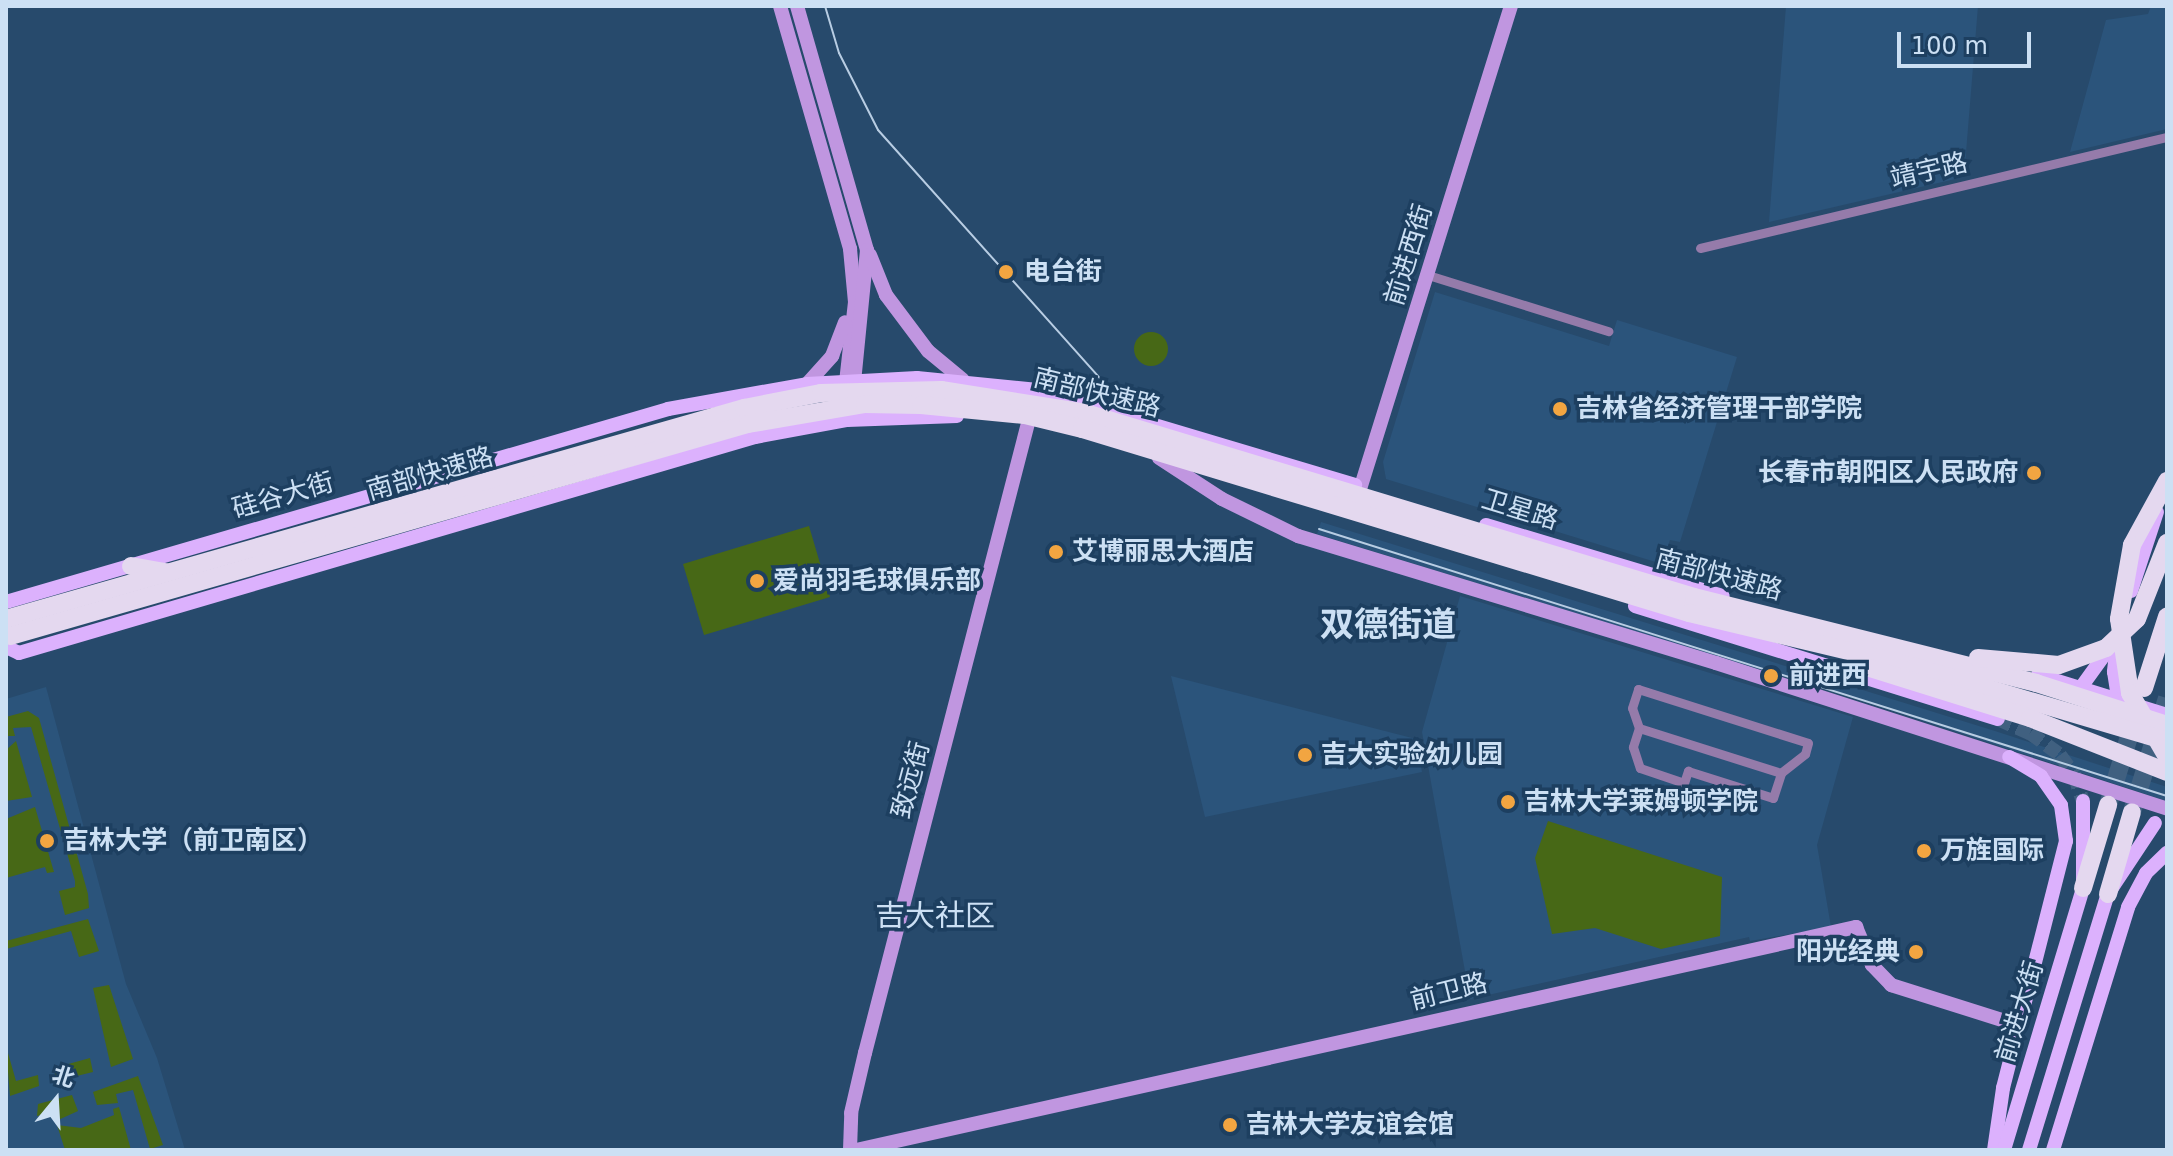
<!DOCTYPE html>
<meta charset="utf-8">
<style>
body{margin:0}
#map{position:relative;width:2173px;height:1156px;overflow:hidden;background:#274a6c;font-family:"DejaVu Sans","Noto Sans SC",sans-serif}
div>[style]{position:absolute}
[style*='--x']{left:calc(var(--x)*1px);top:calc(var(--y)*1px);width:calc(var(--w)*1px);rotate:calc(var(--a)*1deg)}
.built>*{inset:0;background:#2b547b}
.green>*{inset:0;background:#476816}
.round{border-radius:50%}
.primary-tunnel>*{height:14px;margin-top:-7px;transform-origin:0;background:repeating-linear-gradient(90deg,#406080 0 14px,transparent 0 21px)}
.highway-tunnel>*{height:18px;margin-top:-9px;transform-origin:0;background:repeating-linear-gradient(90deg,#406080 0 18px,transparent 0 27px)}
.street>*{height:9px;margin:-4.5px;padding:0 4.5px;transform-origin:4.5px;border-radius:4.5px;background:#957baa}
.secondary>*{height:14px;margin:-7px;padding:0 7px;transform-origin:7px;border-radius:7px;background:#c096e0}
.primary>*{height:14px;margin:-7px;padding:0 7px;transform-origin:7px;border-radius:7px;background:#dcb1fd}
.highway>*{height:18px;margin:-9px;padding:0 9px;transform-origin:9px;border-radius:9px;background:#e4d8ef}
.tram>*{height:2px;margin:-1px;padding:0 1px;transform-origin:1px;border-radius:1px;background:#b8cde3}
.dots>*{width:22px;height:22px;translate:-50% -50%;box-sizing:border-box;border:4px solid #1d3f60;border-radius:50%}
span{translate:-50% -50%;white-space:nowrap;text-align:center;line-height:1.15;-webkit-text-stroke:7px #1d3f60;paint-order:stroke}
.street-label{font-size:26px;color:#cce0f4}
.poi-label{font-size:26px;color:#cce0f4;font-weight:700}
.left{translate:0 -50%;text-align:left}
.right{translate:-100% -50%;text-align:right}
.quarter-label{font-size:30px;color:#cce0f4}
.district-label{font-size:34px;color:#cce0f4;font-weight:700}
.frame{position:absolute;inset:0;border:8px solid #cce0f4;pointer-events:none}
.north{position:absolute;left:16px;top:1060px;width:80px;height:80px;-webkit-text-stroke:6px #1d3f60;paint-order:stroke;rotate:18deg;font-size:22px;font-weight:700;line-height:32px;text-align:center;color:#cce0f4}
.north::after{content:'';display:block;margin:auto;width:28px;height:36px;background:#cce0f4;clip-path:polygon(50% 0,100% 100%,50% 72%,0 100%)}
.scale{position:absolute;left:1897px;top:32px;width:134px;height:36px;box-sizing:border-box;border:4px solid #cce0f4;border-top:0;padding-left:10px;font-size:24px;line-height:28px;white-space:nowrap;color:#cce0f4;-webkit-text-stroke:6px #1d3f60;paint-order:stroke}
</style>
<div id="map">
<div class="built">
<div style="clip-path:polygon(1786px 6px,1978px 6px,1964px 177px,1769px 222px)"></div>
<div style="clip-path:polygon(2151px 6px,2167px 6px,2167px 129px,2070px 152px,2106px 20px,2148px 14px)"></div>
<div style="clip-path:polygon(1435px 292px,1609px 346px,1617px 320px,1737px 357px,1680px 542px,1670px 540px,1662px 564px,1386px 479px,1383px 462px)"></div>
<div style="clip-path:polygon(1321px 522px,1995px 731px,2167px 787px,2167px 801px,1850px 697px,1317px 534px)"></div>
<div style="clip-path:polygon(1460px 596px,1853px 717px,1817px 845px,1831px 927px,1750px 941px,1749px 937px,1470px 999px,1422px 732px)"></div>
<div style="clip-path:polygon(1171px 676px,1416px 739px,1422px 772px,1205px 817px)"></div>
<div style="clip-path:polygon(46px 687px,126px 984px,157px 1058px,185px 1150px,6px 1150px,6px 699px)"></div>
</div>
<div class="green">
<div class="round" style="left:1134px;top:332px;width:34px;height:34px"></div>
<div style="clip-path:polygon(809px 526px,830px 597px,704px 635px,683px 564px)"></div>
<div style="clip-path:polygon(28px 711px,39px 718px,88px 894px,89px 908px,65px 915px,59px 891px,75px 887px,75px 881px,31px 727px,13px 728px,15px 736px,6px 736px,6px 717px)"></div>
<div style="clip-path:polygon(16px 741px,32px 797px,6px 801px,6px 750px)"></div>
<div style="clip-path:polygon(35px 807px,54px 872px,47px 873px,45px 867px,6px 878px,6px 819px)"></div>
<div style="clip-path:polygon(1548px 821px,1722px 877px,1720px 936px,1661px 949px,1595px 928px,1552px 934px,1535px 858px)"></div>
<div style="clip-path:polygon(88px 919px,99px 951px,79px 957px,71px 931px,6px 949px,6px 941px)"></div>
<div style="clip-path:polygon(109px 985px,133px 1059px,111px 1067px,93px 988px)"></div>
<div style="clip-path:polygon(6px 1046px,16px 1081px,38px 1075px,39px 1086px,10px 1096px)"></div>
<div style="clip-path:polygon(90px 1058px,93px 1072px,56px 1081px,54px 1068px)"></div>
<div style="clip-path:polygon(138px 1076px,163px 1145px,150px 1149px,133px 1090px,116px 1094px,118px 1103px,97px 1105px,93px 1092px)"></div>
<div style="clip-path:polygon(72px 1095px,78px 1111px,56px 1121px,53px 1112px,37px 1116px,38px 1104px)"></div>
<div style="clip-path:polygon(119px 1107px,131px 1150px,65px 1150px,57px 1125px,81px 1128px,114px 1115px,113px 1109px)"></div>
</div>
<div class="primary-tunnel">
<div style="--x:1998;--y:719;--w:35;--a:24"></div>
<div style="--x:2030;--y:733;--w:37;--a:36"></div>
<div style="--x:2060;--y:755;--w:24;--a:54"></div>
<div style="--x:2074;--y:774;--w:28;--a:72"></div>
</div>
<div class="highway-tunnel">
<div style="--x:2108;--y:805;--w:92;--a:-72.9"></div>
<div style="--x:2132;--y:812;--w:119;--a:-72.9"></div>
</div>
<div class="street">
<div style="--x:1700;--y:248;--w:480;--a:-13.4"></div>
<div style="--x:1428;--y:275;--w:189;--a:17.3"></div>
<div style="--x:1638;--y:689;--w:178;--a:17.6"></div>
<div style="--x:1808;--y:743;--w:11;--a:105"></div>
<div style="--x:1805;--y:754;--w:31;--a:142"></div>
<div style="--x:1781;--y:773;--w:149;--a:-162.4"></div>
<div style="--x:1639;--y:728;--w:21;--a:-109"></div>
<div style="--x:1632;--y:708;--w:20;--a:-72"></div>
<div style="--x:1639;--y:728;--w:20;--a:108"></div>
<div style="--x:1633;--y:747;--w:22;--a:72"></div>
<div style="--x:1640;--y:768;--w:46;--a:18.8"></div>
<div style="--x:1684;--y:783;--w:13;--a:-72"></div>
<div style="--x:1688;--y:771;--w:89;--a:17.6"></div>
<div style="--x:1773;--y:798;--w:26;--a:-72"></div>
</div>
<div class="secondary">
<div style="--x:780;--y:6;--w:253;--a:73.9"></div>
<div style="--x:850;--y:249;--w:53;--a:84.6"></div>
<div style="--x:855;--y:302;--w:90;--a:96.4"></div>
<div style="--x:797;--y:6;--w:254;--a:74"></div>
<div style="--x:867;--y:250;--w:143;--a:95.6"></div>
<div style="--x:870;--y:255;--w:43;--a:68.2"></div>
<div style="--x:886;--y:295;--w:70;--a:53.1"></div>
<div style="--x:928;--y:351;--w:45;--a:39.6"></div>
<div style="--x:807;--y:384;--w:38;--a:-48"></div>
<div style="--x:832;--y:356;--w:36;--a:-69"></div>
<div style="--x:1159;--y:458;--w:75;--a:33.1"></div>
<div style="--x:1222;--y:499;--w:85;--a:26"></div>
<div style="--x:1298;--y:536;--w:437;--a:16.9"></div>
<div style="--x:1716;--y:663;--w:474;--a:17.9"></div>
<div style="--x:1356;--y:502;--w:520;--a:-72.65"></div>
<div style="--x:850;--y:1150;--w:37;--a:-88"></div>
<div style="--x:851;--y:1113;--w:62;--a:-76.9"></div>
<div style="--x:865;--y:1053;--w:651;--a:-75.49"></div>
<div style="--x:856;--y:1150;--w:1025;--a:-12.57"></div>
<div style="--x:1856;--y:927;--w:41;--a:67.2"></div>
<div style="--x:1872;--y:965;--w:28;--a:46"></div>
<div style="--x:1891;--y:985;--w:133;--a:17.5"></div>
</div>
<div class="primary">
<div style="--x:1486;--y:525;--w:247;--a:16.7"></div>
<div style="--x:2131;--y:591;--w:83;--a:-71.8"></div>
<div style="--x:6;--y:602;--w:690;--a:-16.25"></div>
<div style="--x:668;--y:409;--w:141;--a:-10.2"></div>
<div style="--x:807;--y:384;--w:110;--a:-3.1"></div>
<div style="--x:917;--y:378;--w:121;--a:5.7"></div>
<div style="--x:1037;--y:390;--w:332;--a:16.6"></div>
<div style="--x:1635;--y:606;--w:380;--a:17.3"></div>
<div style="--x:2118;--y:638;--w:34;--a:97"></div>
<div style="--x:2114;--y:672;--w:33;--a:81"></div>
<div style="--x:6;--y:647;--w:14;--a:25"></div>
<div style="--x:19;--y:653;--w:767;--a:-16.36"></div>
<div style="--x:755;--y:437;--w:94;--a:-10.5"></div>
<div style="--x:847;--y:420;--w:110;--a:-2.1"></div>
<div style="--x:2038;--y:675;--w:135;--a:17.2"></div>
<div style="--x:2082;--y:686;--w:53;--a:-54.2"></div>
<div style="--x:1994;--y:1150;--w:63;--a:-81.7"></div>
<div style="--x:2003;--y:1088;--w:255;--a:-75.7"></div>
<div style="--x:2066;--y:841;--w:36;--a:-98"></div>
<div style="--x:2061;--y:805;--w:35;--a:-125"></div>
<div style="--x:2041;--y:776;--w:37;--a:-149"></div>
<div style="--x:2004;--y:1150;--w:274;--a:-73.2"></div>
<div style="--x:2083;--y:888;--w:87;--a:-90"></div>
<div style="--x:2029;--y:1150;--w:268;--a:-72.9"></div>
<div style="--x:2108;--y:894;--w:85;--a:-56.5"></div>
<div style="--x:2053;--y:1150;--w:254;--a:-72.8"></div>
<div style="--x:2128;--y:907;--w:38;--a:-62"></div>
<div style="--x:2146;--y:873;--w:29;--a:-44"></div>
</div>
<div class="highway">
<div style="--x:2167;--y:481;--w:73;--a:118.7"></div>
<div style="--x:2132;--y:545;--w:75;--a:100"></div>
<div style="--x:2119;--y:619;--w:75;--a:81.5"></div>
<div style="--x:2130;--y:693;--w:74;--a:60"></div>
<div style="--x:131;--y:566;--w:36;--a:10"></div>
<div style="--x:6;--y:619;--w:768;--a:-15.96"></div>
<div style="--x:744;--y:408;--w:78;--a:-11"></div>
<div style="--x:821;--y:393;--w:120;--a:-1.4"></div>
<div style="--x:941;--y:390;--w:147;--a:9"></div>
<div style="--x:1086;--y:413;--w:635;--a:16.84"></div>
<div style="--x:1694;--y:597;--w:353;--a:14.1"></div>
<div style="--x:2036;--y:683;--w:138;--a:17.8"></div>
<div style="--x:10;--y:636;--w:768;--a:-16.03"></div>
<div style="--x:748;--y:424;--w:119;--a:-9.7"></div>
<div style="--x:865;--y:404;--w:56;--a:1"></div>
<div style="--x:921;--y:405;--w:104;--a:5.5"></div>
<div style="--x:1025;--y:415;--w:59;--a:13.8"></div>
<div style="--x:1082;--y:429;--w:634;--a:16.86"></div>
<div style="--x:1689;--y:613;--w:232;--a:13.4"></div>
<div style="--x:1915;--y:667;--w:263;--a:16.4"></div>
<div style="--x:1978;--y:658;--w:81;--a:4.9"></div>
<div style="--x:2059;--y:665;--w:50;--a:-19.9"></div>
<div style="--x:2106;--y:648;--w:42;--a:-43.1"></div>
<div style="--x:2137;--y:619;--w:82;--a:-68.5"></div>
<div style="--x:1857;--y:664;--w:181;--a:17.3"></div>
<div style="--x:2030;--y:718;--w:147;--a:21.5"></div>
<div style="--x:2144;--y:688;--w:75;--a:-72.1"></div>
<div style="--x:2083;--y:888;--w:87;--a:-73.2"></div>
<div style="--x:2108;--y:894;--w:85;--a:-73.7"></div>
</div>
<div class="tram">
<div style="--x:825;--y:6;--w:49;--a:73.4"></div>
<div style="--x:839;--y:53;--w:86;--a:63.1"></div>
<div style="--x:878;--y:130;--w:353;--a:48.2"></div>
<div style="--x:1319;--y:529;--w:889;--a:17.48"></div>
</div>
<div class="dots">
<div style="left:1006px;top:272px;background:#f2a541"></div>
<div style="left:1560px;top:409px;background:#f2a541"></div>
<div style="left:2034px;top:473px;background:#f2a541"></div>
<div style="left:1056px;top:552px;background:#f2a541"></div>
<div style="left:757px;top:581px;background:#f2a541"></div>
<div style="left:1771px;top:676px;background:#f2a541"></div>
<div style="left:1305px;top:755px;background:#f2a541"></div>
<div style="left:1508px;top:802px;background:#f2a541"></div>
<div style="left:47px;top:841px;background:#f2a541"></div>
<div style="left:1924px;top:851px;background:#f2a541"></div>
<div style="left:1916px;top:952px;background:#f2a541"></div>
<div style="left:1230px;top:1125px;background:#f2a541"></div>
</div>
<div class="street-label">
<span style="left:1929px;top:171px;rotate:-13deg">靖宇路</span>
<span style="left:1409px;top:255px;rotate:-73deg">前进西街</span>
<span style="left:1097px;top:393px;rotate:14deg">南部快速路</span>
<span style="left:430px;top:474px;rotate:-16deg">南部快速路</span>
<span style="left:283px;top:496px;rotate:-16deg">硅谷大街</span>
<span style="left:1520px;top:510px;rotate:17deg">卫星路</span>
<span style="left:1719px;top:575px;rotate:15deg">南部快速路</span>
<span style="left:911px;top:780px;rotate:-75deg">致远街</span>
<span style="left:1449px;top:992px;rotate:-14deg">前卫路</span>
<span style="left:2020px;top:1012px;rotate:-73deg">前进大街</span>
</div>
<div class="poi-label">
<span class="left" style="left:1024px;top:272px">电台街</span>
<span class="left" style="left:1576px;top:409px">吉林省经济管理干部学院</span>
<span class="right" style="left:2018px;top:473px">长春市朝阳区人民政府</span>
<span class="left" style="left:1072px;top:552px">艾博丽思大酒店</span>
<span class="left" style="left:773px;top:581px">爱尚羽毛球俱乐部</span>
<span class="left" style="left:1789px;top:676px">前进西</span>
<span class="left" style="left:1321px;top:755px">吉大实验幼儿园</span>
<span class="left" style="left:1524px;top:802px">吉林大学莱姆顿学院</span>
<span class="left" style="left:63px;top:841px">吉林大学（前卫南区）</span>
<span class="left" style="left:1940px;top:851px">万旌国际</span>
<span class="right" style="left:1900px;top:952px">阳光经典</span>
<span class="left" style="left:1246px;top:1125px">吉林大学友谊会馆</span>
</div>
<div class="quarter-label">
<span style="left:935px;top:916px">吉大社区</span>
</div>
<div class="district-label">
<span style="left:1388px;top:625px">双德街道</span>
</div>
<div class="frame"></div>
<div class="north">北</div>
<div class="scale">100 m</div>
</div>
